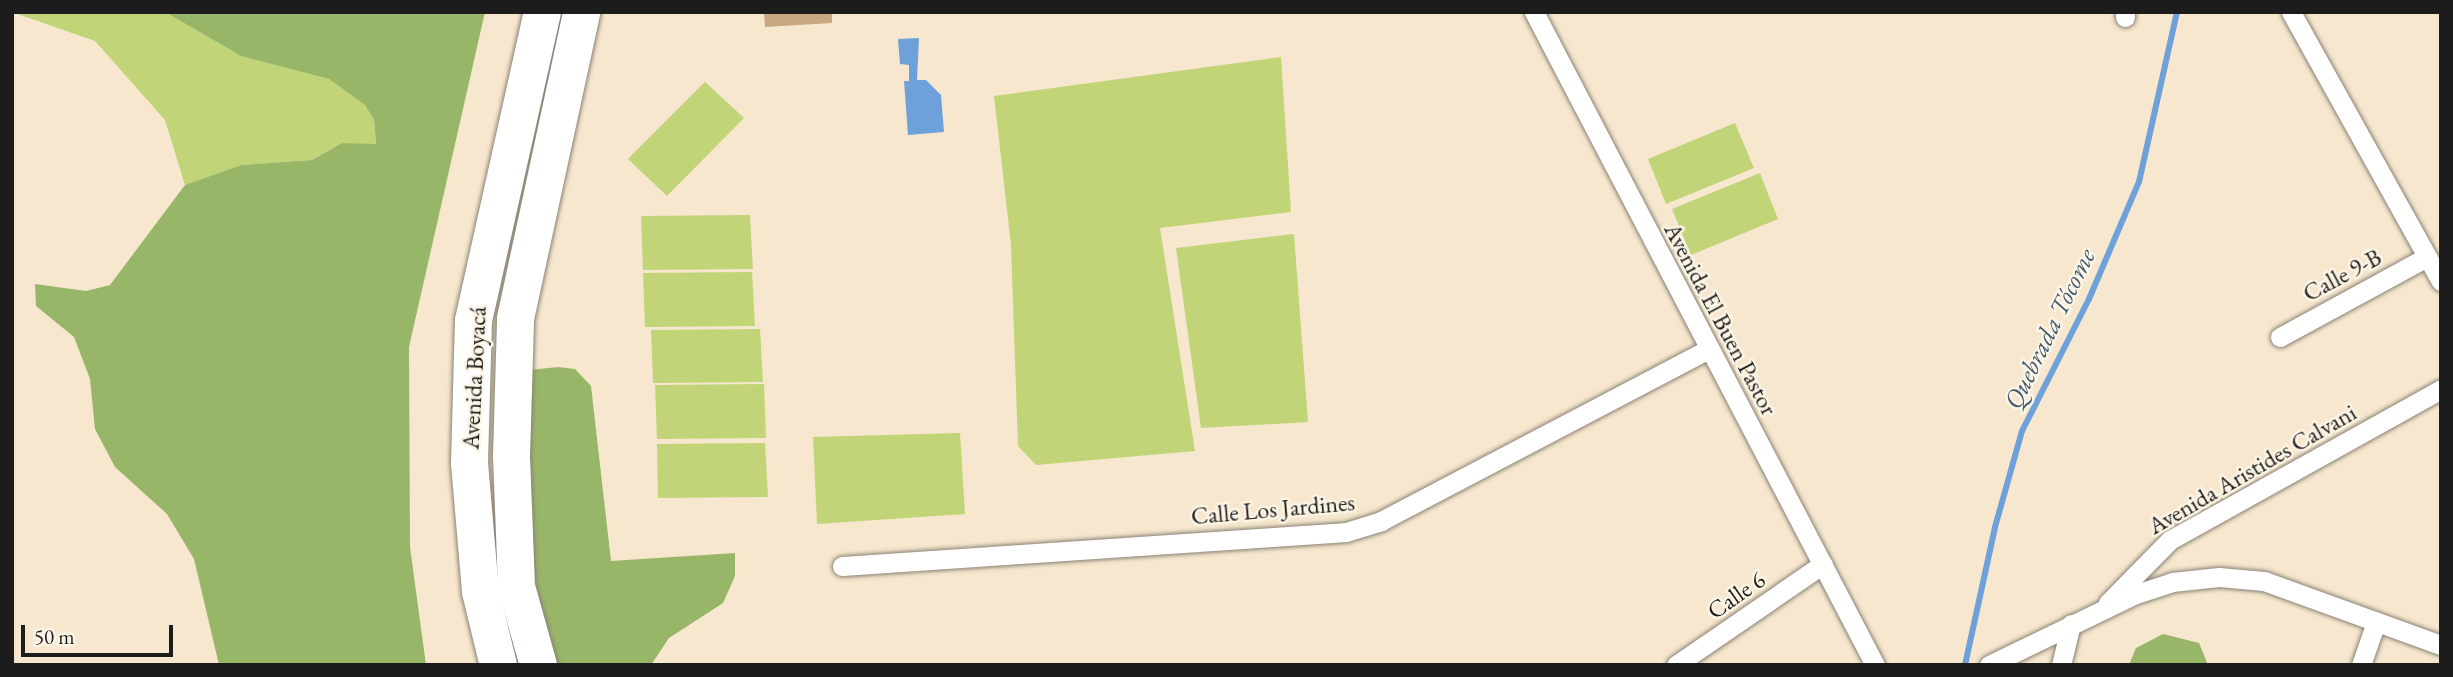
<!DOCTYPE html>
<meta charset="utf-8">
<style>
body{margin:0}
#map{position:relative;width:2453px;height:677px;overflow:hidden;background:#f7e7ce;font-family:"EB Garamond",serif}
div>[style]{position:absolute}
[style*='--x']{left:calc(var(--x)*1px);top:calc(var(--y)*1px);width:calc(var(--w)*1px);rotate:calc(var(--a)*1deg)}
.green>*{inset:0;background:#c1d477}
.forest>*{inset:0;background:#98b668}
.water>*{inset:0;background:#6ea1da}
.stream>*{height:6px;margin:-3px;padding:0 3px;transform-origin:3px;border-radius:3px;background:#6ea1da}
.building>*{inset:0;background:#c7a882}
.roads{filter:drop-shadow(0 0 2px #8a8275) drop-shadow(0 0 2px #8a8275)}
.minor>*{height:19px;margin:-9.5px;padding:0 9.5px;transform-origin:9.5px;border-radius:9.5px;background:#fff}
.motorway>*{height:37px;margin:-18.5px;padding:0 18.5px;transform-origin:18.5px;border-radius:18.5px;background:#fff}
span{translate:-50% -50%;white-space:nowrap;text-align:center;line-height:1.15;-webkit-text-stroke:5px #fcf5e5;paint-order:stroke}
.street-label{font-size:24px;color:#1c1c1c}
.water-label{font-size:26px;color:#415871;font-style:italic}
.frame{position:absolute;inset:0;border:14px solid #1c1c1c;pointer-events:none}
.scale{position:absolute;left:21px;top:625px;width:152px;height:32px;box-sizing:border-box;border:4px solid #1c1c1c;border-top:0;padding-left:9px;font-size:21px;line-height:24px;white-space:nowrap;color:#1c1c1c;-webkit-text-stroke:5px #fcf5e5;paint-order:stroke}
</style>
<div id="map">
<div class="green">
<div style="clip-path:polygon(12px 12px,165px 12px,241px 56px,329px 79px,365px 105px,374px 120px,376px 145px,342px 143px,312px 160px,241px 165px,185px 185px,165px 120px,95px 41px)"></div>
<div style="clip-path:polygon(1281px 57px,1291px 212px,1160px 228px,1195px 451px,1036px 465px,1018px 446px,1011px 245px,994px 96px)"></div>
<div style="clip-path:polygon(705px 82px,744px 118px,667px 196px,628px 159px)"></div>
<div style="clip-path:polygon(1735px 123px,1754px 168px,1666px 204px,1648px 159px)"></div>
<div style="clip-path:polygon(1760px 173px,1778px 219px,1691px 255px,1672px 209px)"></div>
<div style="clip-path:polygon(750px 215px,753px 269px,643px 270px,641px 216px)"></div>
<div style="clip-path:polygon(1294px 234px,1308px 422px,1201px 428px,1176px 248px)"></div>
<div style="clip-path:polygon(752px 272px,755px 326px,645px 327px,643px 273px)"></div>
<div style="clip-path:polygon(760px 329px,763px 382px,653px 383px,651px 330px)"></div>
<div style="clip-path:polygon(764px 384px,766px 438px,657px 439px,655px 385px)"></div>
<div style="clip-path:polygon(960px 433px,965px 514px,817px 524px,813px 437px)"></div>
<div style="clip-path:polygon(765px 443px,768px 497px,658px 498px,657px 444px)"></div>
</div>
<div class="forest">
<div style="clip-path:polygon(165px 12px,485px 12px,409px 347px,410px 547px,426px 665px,219px 665px,194px 559px,167px 514px,115px 467px,95px 429px,90px 379px,74px 337px,36px 306px,35px 284px,86px 291px,110px 285px,185px 185px,241px 165px,312px 160px,342px 143px,376px 144px,374px 120px,365px 105px,329px 79px,241px 56px)"></div>
<div style="clip-path:polygon(558px 367px,575px 369px,591px 386px,611px 561px,735px 553px,735px 576px,723px 603px,669px 638px,651px 665px,526px 665px,529px 370px)"></div>
<div style="clip-path:polygon(2163px 634px,2199px 643px,2208px 665px,2129px 665px,2136px 648px)"></div>
</div>
<div class="water">
<div style="clip-path:polygon(919px 38px,917px 80px,926px 80px,941px 95px,944px 132px,908px 135px,904px 81px,909px 81px,909px 65px,900px 64px,898px 39px)"></div>
</div>
<div class="stream">
<div style="--x:1965;--y:665;--w:141;--a:-77.7"></div>
<div style="--x:1995;--y:527;--w:100;--a:-74.3"></div>
<div style="--x:2022;--y:431;--w:148;--a:-63.1"></div>
<div style="--x:2089;--y:299;--w:127;--a:-66.9"></div>
<div style="--x:2139;--y:182;--w:174;--a:-77.4"></div>
</div>
<div class="building">
<div style="clip-path:polygon(764px 12px,832px 12px,832px 23px,765px 27px)"></div>
</div>
<div class="roads">
<div class="minor">
<div style="--x:1534;--y:12;--w:737;--a:62.43"></div>
<div style="--x:2291;--y:12;--w:308;--a:60.9"></div>
<div style="--x:2125;--y:17;--w:5;--a:-90"></div>
<div style="--x:2280;--y:337;--w:167;--a:-28.6"></div>
<div style="--x:842;--y:566;--w:505;--a:-3.86"></div>
<div style="--x:1346;--y:532;--w:37;--a:-17"></div>
<div style="--x:1381;--y:521;--w:370;--a:-27.7"></div>
<div style="--x:2108;--y:603;--w:88;--a:-45.5"></div>
<div style="--x:2170;--y:540;--w:310;--a:-29.1"></div>
<div style="--x:1676;--y:665;--w:178;--a:-34.5"></div>
<div style="--x:1989;--y:665;--w:163;--a:-25.8"></div>
<div style="--x:2136;--y:594;--w:38;--a:-18"></div>
<div style="--x:2172;--y:582;--w:47;--a:-6.1"></div>
<div style="--x:2219;--y:577;--w:45;--a:5.1"></div>
<div style="--x:2264;--y:581;--w:188;--a:19.9"></div>
<div style="--x:2061;--y:665;--w:42;--a:-76.3"></div>
<div style="--x:2361;--y:665;--w:46;--a:-70.8"></div>
</div>
<div class="motorway">
<div style="--x:498;--y:665;--w:76;--a:-103.7"></div>
<div style="--x:480;--y:591;--w:129;--a:-94.9"></div>
<div style="--x:469;--y:462;--w:142;--a:-88.4"></div>
<div style="--x:473;--y:320;--w:316;--a:-77.4"></div>
<div style="--x:538;--y:665;--w:82;--a:-105.6"></div>
<div style="--x:516;--y:586;--w:130;--a:-92.2"></div>
<div style="--x:511;--y:456;--w:138;--a:-88.3"></div>
<div style="--x:515;--y:318;--w:313;--a:-77.8"></div>
</div>
</div>
<div class="street-label">
<span style="left:2342px;top:275px;rotate:-28deg">Calle 9-B</span>
<span style="left:1721px;top:319px;rotate:62deg">Avenida El Buen Pastor</span>
<span style="left:474px;top:378px;rotate:-87deg">Avenida Boyacá</span>
<span style="left:2252px;top:469px;rotate:-30deg">Avenida Aristides Calvani</span>
<span style="left:1273px;top:509px;rotate:-5deg">Calle Los Jardines</span>
<span style="left:1736px;top:595px;rotate:-35deg">Calle 6</span>
</div>
<div class="water-label">
<span style="left:2050px;top:329px;rotate:-64deg">Quebrada Tócome</span>
</div>
<div class="frame"></div>
<div class="scale">50 m</div>
</div>
